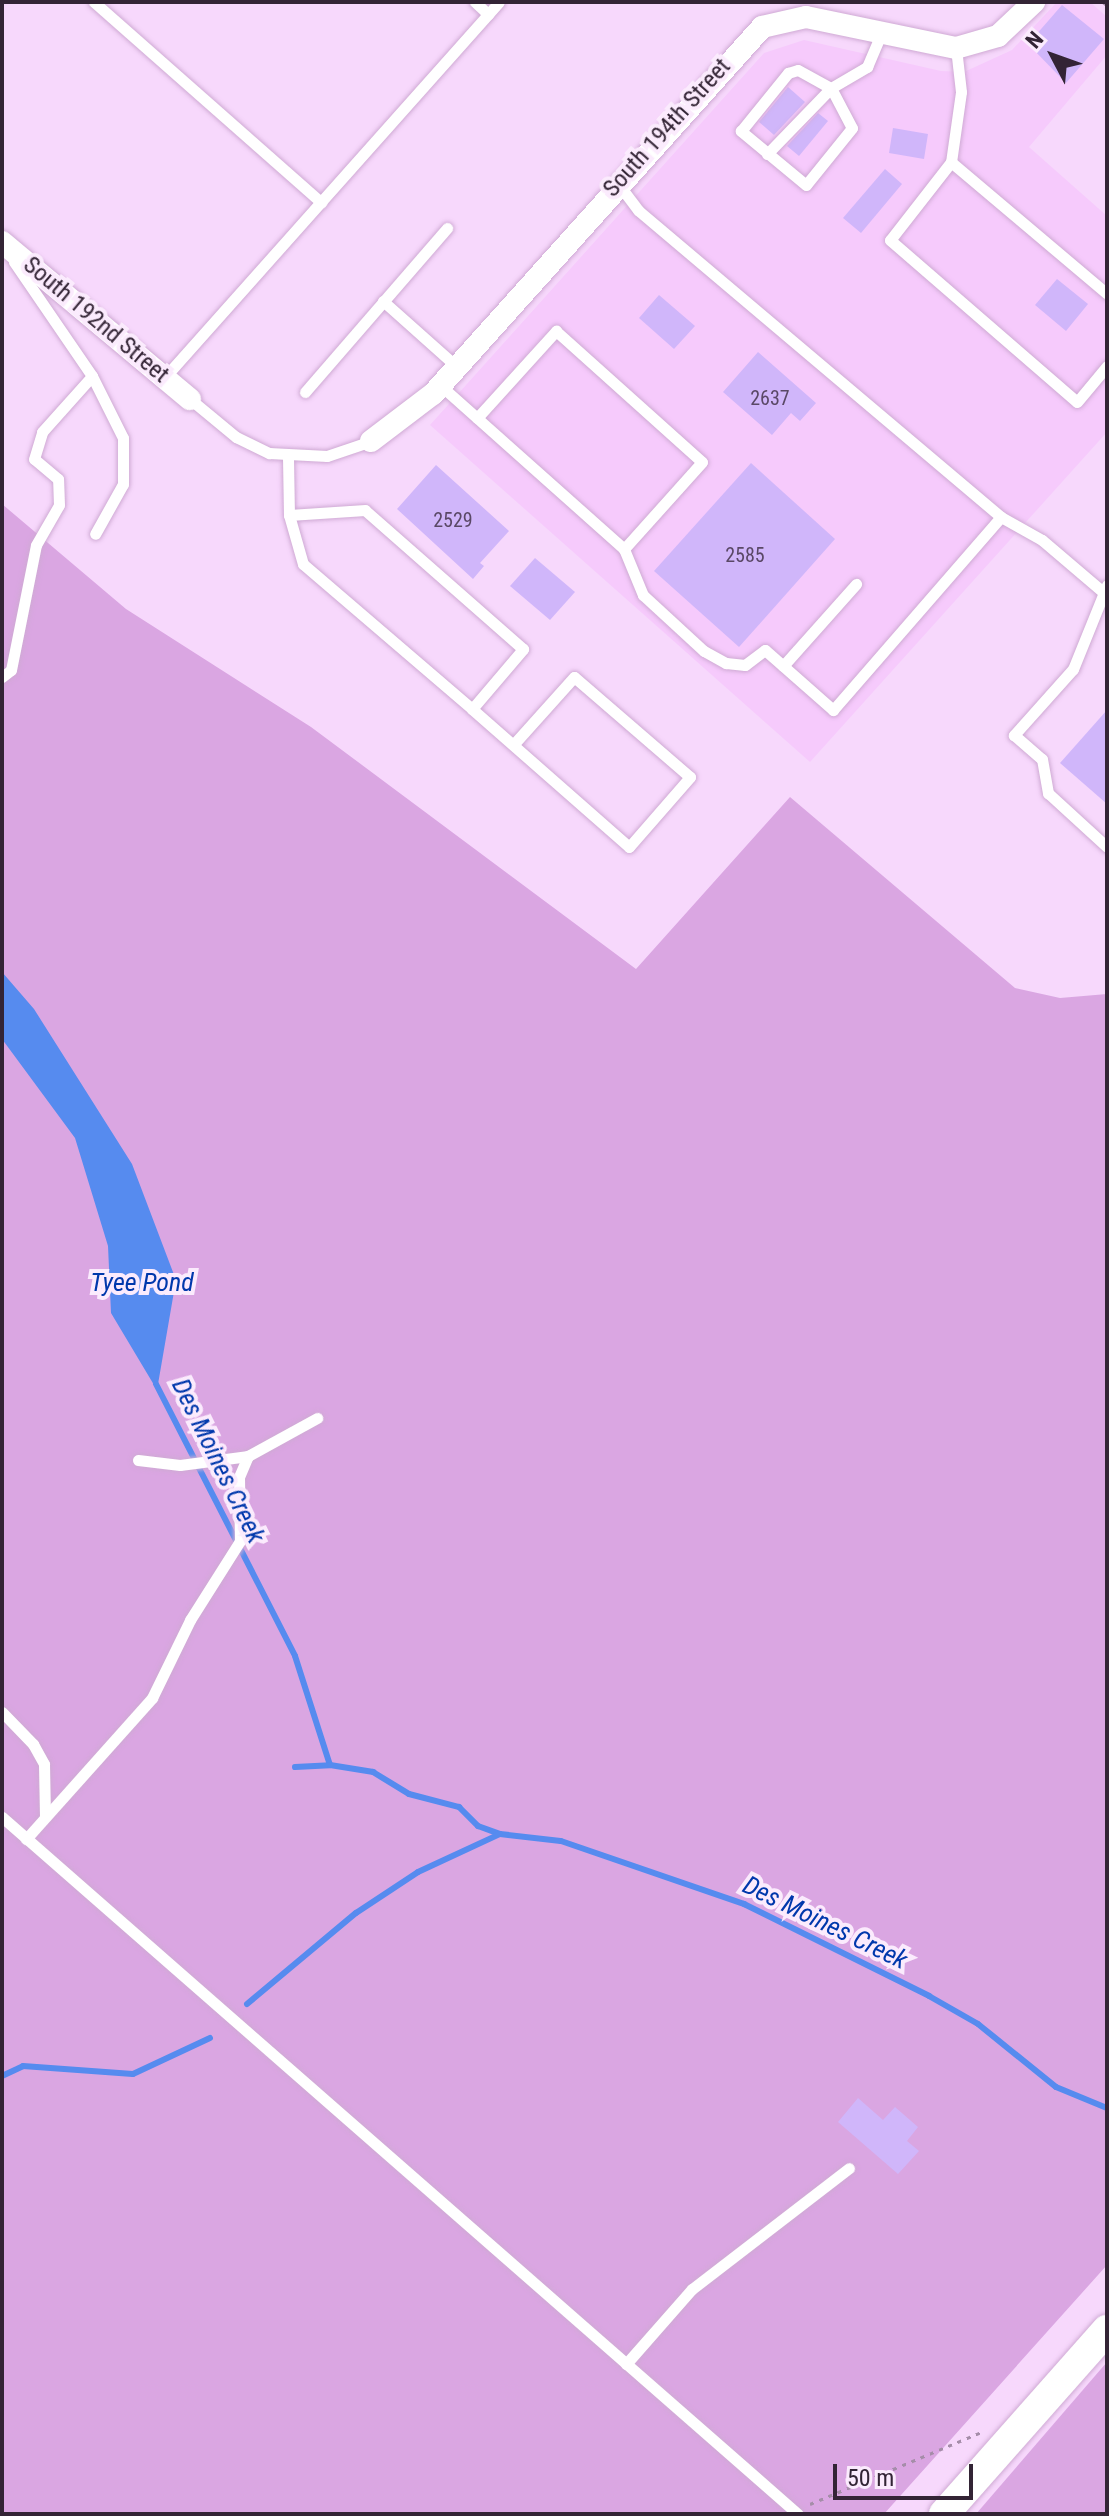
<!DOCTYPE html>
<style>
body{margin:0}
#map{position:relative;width:1109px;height:2516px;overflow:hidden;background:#f7d8fc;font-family:"Roboto Condensed",sans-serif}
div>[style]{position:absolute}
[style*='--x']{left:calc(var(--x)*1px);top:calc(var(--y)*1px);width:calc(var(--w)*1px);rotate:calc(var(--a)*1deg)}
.built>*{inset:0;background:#f6cafc}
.green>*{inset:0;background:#daa6e2}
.water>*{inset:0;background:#568bef}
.stream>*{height:6px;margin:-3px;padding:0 3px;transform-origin:3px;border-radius:3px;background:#568bef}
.building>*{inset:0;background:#d0b6fa}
.path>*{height:3px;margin-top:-1.5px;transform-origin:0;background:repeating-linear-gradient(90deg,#a58da9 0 4px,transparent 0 10px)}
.roads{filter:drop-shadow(0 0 2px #cfaad4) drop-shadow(0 0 2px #cfaad4)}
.lane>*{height:11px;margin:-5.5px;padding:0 5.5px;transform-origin:5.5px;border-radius:5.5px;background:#fff}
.street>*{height:22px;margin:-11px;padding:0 11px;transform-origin:11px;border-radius:11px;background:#fff}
.secondary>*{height:30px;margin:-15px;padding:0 15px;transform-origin:15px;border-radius:15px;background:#fff}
span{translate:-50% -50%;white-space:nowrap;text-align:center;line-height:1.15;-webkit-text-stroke:8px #fbebfd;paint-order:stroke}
.number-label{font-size:20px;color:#5a4866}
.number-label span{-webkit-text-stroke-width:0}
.street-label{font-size:24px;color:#332435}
.water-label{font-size:26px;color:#0038ac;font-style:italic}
.frame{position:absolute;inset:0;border:4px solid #332435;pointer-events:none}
.north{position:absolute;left:1013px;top:16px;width:80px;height:80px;-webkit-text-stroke:6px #fbebfd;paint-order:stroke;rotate:311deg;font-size:22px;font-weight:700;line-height:32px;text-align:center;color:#332435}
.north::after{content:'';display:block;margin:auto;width:28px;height:36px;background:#332435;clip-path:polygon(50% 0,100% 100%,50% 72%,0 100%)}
.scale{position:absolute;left:833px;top:2464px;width:140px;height:36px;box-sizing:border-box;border:4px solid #332435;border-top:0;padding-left:10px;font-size:24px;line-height:28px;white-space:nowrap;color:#332435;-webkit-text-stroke:6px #fbebfd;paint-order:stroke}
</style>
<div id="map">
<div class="built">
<div style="clip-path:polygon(1057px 2px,1090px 2px,1107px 17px,1107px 55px,1029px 147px,1107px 216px,1107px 432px,810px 762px,430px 425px,764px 53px,804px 40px,941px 71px,964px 72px,1012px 50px)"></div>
</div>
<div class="green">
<div style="clip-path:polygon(2px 504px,126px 609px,311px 727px,636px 969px,790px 797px,1015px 988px,1060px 998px,1107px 994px,1107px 2265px,884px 2514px,2px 2514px)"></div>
<div style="clip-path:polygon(1107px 2362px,1107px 2514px,976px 2514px)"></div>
</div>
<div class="water">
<div style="clip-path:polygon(2px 972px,34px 1009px,132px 1164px,176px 1280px,157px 1390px,111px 1313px,108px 1246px,75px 1138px,2px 1039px)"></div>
</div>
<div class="stream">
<div style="--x:156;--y:1384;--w:305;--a:62.9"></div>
<div style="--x:295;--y:1656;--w:114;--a:72.2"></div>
<div style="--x:295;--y:1767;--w:35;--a:-3"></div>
<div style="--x:330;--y:1765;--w:44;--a:9.2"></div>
<div style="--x:373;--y:1772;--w:42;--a:31.4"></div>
<div style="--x:409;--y:1794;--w:52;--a:14.6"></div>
<div style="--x:459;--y:1807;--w:27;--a:45"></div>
<div style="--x:478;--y:1826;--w:23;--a:20"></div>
<div style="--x:500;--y:1834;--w:61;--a:6.5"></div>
<div style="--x:561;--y:1841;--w:194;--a:19"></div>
<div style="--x:744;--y:1904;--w:207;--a:26.4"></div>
<div style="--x:929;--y:1996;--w:56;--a:29.7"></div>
<div style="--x:978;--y:2024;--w:100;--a:38.9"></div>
<div style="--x:1056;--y:2087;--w:55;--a:22.4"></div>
<div style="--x:247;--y:2004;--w:142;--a:-39.9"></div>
<div style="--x:356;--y:1913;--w:74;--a:-33.5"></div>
<div style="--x:418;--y:1872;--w:90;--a:-24.9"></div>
<div style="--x:2;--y:2076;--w:23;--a:-25"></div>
<div style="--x:23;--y:2066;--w:110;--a:4.2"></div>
<div style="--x:133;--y:2074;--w:85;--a:-25.1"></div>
</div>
<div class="building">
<div style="clip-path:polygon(1062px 5px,1104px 39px,1066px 83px,1028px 44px)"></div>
<div style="clip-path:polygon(788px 87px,805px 102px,774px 135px,759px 122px)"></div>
<div style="clip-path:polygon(818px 113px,828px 121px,799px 156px,787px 146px)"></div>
<div style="clip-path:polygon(893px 128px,928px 134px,924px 159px,889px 153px)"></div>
<div style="clip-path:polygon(885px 169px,902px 184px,861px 233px,843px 218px)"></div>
<div style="clip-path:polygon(1057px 279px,1088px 304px,1066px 331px,1035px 305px)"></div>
<div style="clip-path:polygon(659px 295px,695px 326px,674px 349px,639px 318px)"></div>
<div style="clip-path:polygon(758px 352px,816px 403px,800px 421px,791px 413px,772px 435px,723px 392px)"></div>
<div style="clip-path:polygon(751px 463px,835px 539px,739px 647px,654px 571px)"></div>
<div style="clip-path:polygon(436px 465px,509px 531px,480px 563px,484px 566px,473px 579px,397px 509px)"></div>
<div style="clip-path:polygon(535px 558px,575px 592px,550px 620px,510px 586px)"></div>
<div style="clip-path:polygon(1107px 710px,1107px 804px,1060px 763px)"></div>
<div style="clip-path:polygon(858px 2098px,883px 2120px,895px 2107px,918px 2127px,907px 2141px,919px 2151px,898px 2174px,838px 2122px)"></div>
</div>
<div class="path">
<div style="--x:1103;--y:2;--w:5;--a:37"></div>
<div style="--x:810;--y:2504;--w:189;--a:-22.8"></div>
</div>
<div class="roads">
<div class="lane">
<div style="--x:94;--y:2;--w:303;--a:41.4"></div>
<div style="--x:475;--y:2;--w:18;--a:43"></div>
<div style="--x:956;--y:48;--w:44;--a:83.5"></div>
<div style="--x:961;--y:92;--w:71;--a:98.1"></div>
<div style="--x:951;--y:162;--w:99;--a:128"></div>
<div style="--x:890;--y:240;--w:247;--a:40.9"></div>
<div style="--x:1077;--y:402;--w:47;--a:-50.2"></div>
<div style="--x:798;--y:70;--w:38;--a:29"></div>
<div style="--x:831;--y:88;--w:45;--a:62.3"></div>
<div style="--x:852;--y:128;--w:73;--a:128.9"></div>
<div style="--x:806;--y:185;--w:85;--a:-140.3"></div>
<div style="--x:741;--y:131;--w:75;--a:-51"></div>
<div style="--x:788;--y:73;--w:10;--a:-17"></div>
<div style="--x:767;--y:154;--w:92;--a:-45.9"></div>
<div style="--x:831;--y:88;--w:42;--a:-30.3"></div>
<div style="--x:867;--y:67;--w:36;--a:-67"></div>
<div style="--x:951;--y:162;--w:204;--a:40.2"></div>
<div style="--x:14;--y:262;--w:138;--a:55.6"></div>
<div style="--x:92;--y:376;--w:69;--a:63.4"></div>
<div style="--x:123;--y:438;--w:46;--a:90"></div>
<div style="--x:123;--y:484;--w:57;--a:119.2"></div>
<div style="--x:383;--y:301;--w:99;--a:41.7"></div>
<div style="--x:165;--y:377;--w:502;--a:-48.31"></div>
<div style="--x:440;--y:385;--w:246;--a:41.7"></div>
<div style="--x:624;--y:549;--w:50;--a:67.6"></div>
<div style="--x:643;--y:595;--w:83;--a:42.6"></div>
<div style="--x:704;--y:651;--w:25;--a:29"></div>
<div style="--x:726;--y:663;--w:19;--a:6"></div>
<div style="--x:745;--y:665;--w:25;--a:-37"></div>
<div style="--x:765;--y:650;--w:91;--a:41.4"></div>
<div style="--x:833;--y:710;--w:256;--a:-49"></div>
<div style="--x:1001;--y:517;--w:475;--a:-139.8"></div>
<div style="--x:638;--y:210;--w:34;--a:-127"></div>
<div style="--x:305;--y:392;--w:217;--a:-49.1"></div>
<div style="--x:190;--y:399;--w:60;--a:39.6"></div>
<div style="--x:236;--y:437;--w:37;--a:26"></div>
<div style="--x:269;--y:453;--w:58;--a:3"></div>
<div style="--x:327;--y:456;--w:46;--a:-18.8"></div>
<div style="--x:477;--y:418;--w:118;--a:-47.8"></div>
<div style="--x:556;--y:331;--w:196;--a:41.9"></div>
<div style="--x:702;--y:462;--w:117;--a:131.9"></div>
<div style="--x:288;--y:458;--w:57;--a:89"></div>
<div style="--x:289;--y:515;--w:51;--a:74.1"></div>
<div style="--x:303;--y:564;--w:223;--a:40.6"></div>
<div style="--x:472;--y:709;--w:79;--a:-49.6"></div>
<div style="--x:523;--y:649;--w:210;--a:-138.7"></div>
<div style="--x:365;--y:510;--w:76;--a:176.2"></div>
<div style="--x:1001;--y:517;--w:47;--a:29.3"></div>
<div style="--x:1042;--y:540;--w:79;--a:40.4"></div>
<div style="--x:1107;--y:585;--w:91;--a:112"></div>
<div style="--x:1073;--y:669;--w:89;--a:131.8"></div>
<div style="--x:1014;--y:735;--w:37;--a:41"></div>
<div style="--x:1042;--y:759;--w:35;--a:80"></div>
<div style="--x:1048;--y:793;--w:80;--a:42.5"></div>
<div style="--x:783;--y:666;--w:110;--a:-48.3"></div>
<div style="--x:2;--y:677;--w:11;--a:-38"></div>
<div style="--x:11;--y:670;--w:127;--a:-78.7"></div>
<div style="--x:36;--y:545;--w:46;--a:-60.1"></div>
<div style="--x:59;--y:505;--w:26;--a:-92"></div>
<div style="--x:58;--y:479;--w:31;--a:-140"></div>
<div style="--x:34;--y:459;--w:28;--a:-73"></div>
<div style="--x:42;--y:432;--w:75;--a:-48.2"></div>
<div style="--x:472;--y:709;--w:209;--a:41.3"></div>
<div style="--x:629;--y:847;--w:93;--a:-48.9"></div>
<div style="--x:690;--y:777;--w:153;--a:-139.2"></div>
<div style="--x:574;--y:677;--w:91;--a:131.9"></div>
<div style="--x:138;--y:1460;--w:42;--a:6.8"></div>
<div style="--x:180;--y:1465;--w:69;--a:-7.5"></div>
<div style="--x:2;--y:1712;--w:45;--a:45.9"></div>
<div style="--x:33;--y:1744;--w:23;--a:61"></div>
<div style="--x:44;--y:1764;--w:52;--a:88.9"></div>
<div style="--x:2;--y:1817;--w:1058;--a:41.21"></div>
<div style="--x:26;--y:1839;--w:189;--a:-48.2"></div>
<div style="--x:152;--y:1698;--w:87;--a:-64"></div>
<div style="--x:190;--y:1620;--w:93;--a:-57.7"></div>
<div style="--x:240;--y:1541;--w:64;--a:-90.9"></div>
<div style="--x:239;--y:1477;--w:23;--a:-67"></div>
<div style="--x:248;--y:1456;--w:79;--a:-28.8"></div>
<div style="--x:626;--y:2364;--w:100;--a:-48.7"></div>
<div style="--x:692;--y:2289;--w:198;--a:-37.6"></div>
</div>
<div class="street">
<div style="--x:2;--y:242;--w:245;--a:39.9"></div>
<div style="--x:371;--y:441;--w:78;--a:-37.2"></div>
<div style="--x:433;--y:394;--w:493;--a:-48.1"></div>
<div style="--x:762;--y:27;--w:45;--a:-12.8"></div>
<div style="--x:806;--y:17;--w:153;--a:11.7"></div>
<div style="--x:956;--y:48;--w:44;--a:-15.9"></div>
<div style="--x:998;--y:36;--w:50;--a:-43.4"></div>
</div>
<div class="secondary">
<div style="--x:944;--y:2514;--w:246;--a:-48.5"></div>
</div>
</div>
<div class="number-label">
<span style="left:770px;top:398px">2637</span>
<span style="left:453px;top:520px">2529</span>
<span style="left:745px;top:555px">2585</span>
</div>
<div class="street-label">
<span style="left:667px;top:128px;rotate:-48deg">South 194th Street</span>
<span style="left:96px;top:320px;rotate:40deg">South 192nd Street</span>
</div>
<div class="water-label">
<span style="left:142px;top:1283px">Tyee Pond</span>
<span style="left:218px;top:1461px;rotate:64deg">Des Moines Creek</span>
<span style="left:825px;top:1923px;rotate:26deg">Des Moines Creek</span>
</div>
<div class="frame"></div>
<div class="north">N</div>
<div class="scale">50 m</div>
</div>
